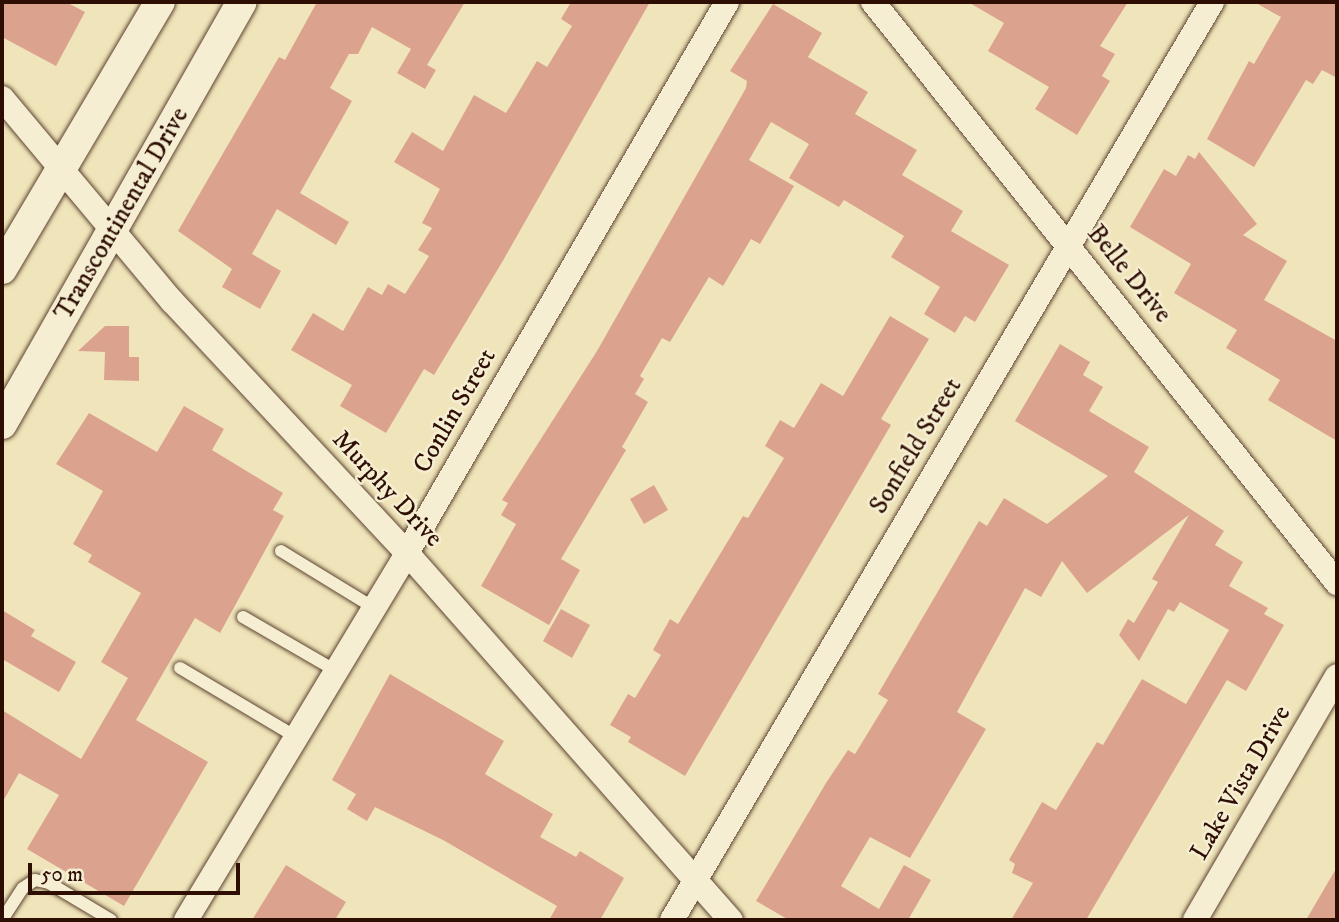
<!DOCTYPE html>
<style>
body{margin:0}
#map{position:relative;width:1339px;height:922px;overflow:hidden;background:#f0e5ba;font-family:"IM FELL DW Pica",serif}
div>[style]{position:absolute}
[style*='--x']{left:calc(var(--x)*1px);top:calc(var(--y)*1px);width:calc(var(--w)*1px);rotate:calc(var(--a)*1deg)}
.building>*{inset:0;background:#dba38e}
.roads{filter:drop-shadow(0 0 2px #5e4431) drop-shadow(0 0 2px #5e4431)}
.service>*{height:12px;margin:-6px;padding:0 6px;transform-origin:6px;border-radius:6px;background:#f5eed2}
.minor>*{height:24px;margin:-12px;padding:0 12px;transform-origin:12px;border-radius:12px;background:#f5eed2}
.tertiary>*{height:30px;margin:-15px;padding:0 15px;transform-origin:15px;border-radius:15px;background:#f5eed2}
span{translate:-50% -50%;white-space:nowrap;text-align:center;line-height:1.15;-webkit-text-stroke:5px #f5eed2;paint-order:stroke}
.street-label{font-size:26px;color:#2e0e03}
.frame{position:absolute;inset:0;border:4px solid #2e0e03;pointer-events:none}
.scale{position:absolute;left:28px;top:863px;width:212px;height:32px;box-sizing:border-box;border:4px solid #2e0e03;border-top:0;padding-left:9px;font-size:21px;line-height:24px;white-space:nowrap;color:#2e0e03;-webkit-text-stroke:5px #f5eed2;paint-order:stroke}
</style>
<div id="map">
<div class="building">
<div style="clip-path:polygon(2px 2px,66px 2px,85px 12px,56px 66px,2px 37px)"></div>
<div style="clip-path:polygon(317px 2px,465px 2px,427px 65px,436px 70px,425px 89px,397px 73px,411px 49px,372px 27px,358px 54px,349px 54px,330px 88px,352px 101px,300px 193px,349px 222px,336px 245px,277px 209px,252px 254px,281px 271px,260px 309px,222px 287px,232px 269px,178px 231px,279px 57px,285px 60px)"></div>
<div style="clip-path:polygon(571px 2px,650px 2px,501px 264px,434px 375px,424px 369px,386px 433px,340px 406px,352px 385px,291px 350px,313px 313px,343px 331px,368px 287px,382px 295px,388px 284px,405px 294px,429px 256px,418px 250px,432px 228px,422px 223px,440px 189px,394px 162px,412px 132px,443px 151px,474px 95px,506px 113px,537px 61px,547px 67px,572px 26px,561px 19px)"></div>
<div style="clip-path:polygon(968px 2px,1128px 2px,1100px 46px,1115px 54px,1102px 76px,1110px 81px,1077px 135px,1035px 109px,1049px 87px,988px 51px,1004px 23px)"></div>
<div style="clip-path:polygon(1254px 2px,1337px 2px,1337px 78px,1322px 70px,1313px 84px,1306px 80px,1254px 167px,1207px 139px,1249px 61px,1254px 64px,1281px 17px)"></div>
<div style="clip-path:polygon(773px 4px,822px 33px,808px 57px,868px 92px,855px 114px,917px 150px,902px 175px,963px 211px,951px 231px,1009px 265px,975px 322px,965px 316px,955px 333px,924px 314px,940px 287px,891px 257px,904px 236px,844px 200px,839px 207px,789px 178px,809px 144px,771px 122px,749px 160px,794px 186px,760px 244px,751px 239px,723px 286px,709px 277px,670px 342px,662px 338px,640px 376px,644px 379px,635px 394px,648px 402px,622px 447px,626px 450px,561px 559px,580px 570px,549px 625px,481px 586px,516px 524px,501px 515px,508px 503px,502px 500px,597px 351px,746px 88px,747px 81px,730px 71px)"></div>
<div style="clip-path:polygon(1199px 152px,1257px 224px,1243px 235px,1287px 261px,1264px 300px,1337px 341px,1337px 441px,1268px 400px,1280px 380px,1226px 348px,1237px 330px,1174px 293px,1191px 264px,1130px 227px,1164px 169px,1176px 176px,1188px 155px,1195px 159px)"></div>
<div style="clip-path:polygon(890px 316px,929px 339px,881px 419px,891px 425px,685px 776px,628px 742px,631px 737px,610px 725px,628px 694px,635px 698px,661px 655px,653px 650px,670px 619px,678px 624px,743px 516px,748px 518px,784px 458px,765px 446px,780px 420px,794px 428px,821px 383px,843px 396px)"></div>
<div style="clip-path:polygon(105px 326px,129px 326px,129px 357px,139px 357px,139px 381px,104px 380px,105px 352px,78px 351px)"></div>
<div style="clip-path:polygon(1060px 344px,1090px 362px,1083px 375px,1103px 387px,1089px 411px,1149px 447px,1134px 472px,1224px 531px,1215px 545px,1243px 562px,1229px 586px,1268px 608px,1264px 614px,1284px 625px,1246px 691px,1227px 680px,1086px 920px,1011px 920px,1033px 883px,1012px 873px,1015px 864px,1009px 860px,1042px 802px,1056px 810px,1097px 742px,1103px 745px,1142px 679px,1186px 704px,1229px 630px,1180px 602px,1174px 612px,1168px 609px,1139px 661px,1119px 635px,1128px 619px,1134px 623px,1158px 582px,1152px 579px,1189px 515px,1087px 593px,1062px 561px,1041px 597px,1025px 588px,957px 712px,986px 729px,910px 858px,870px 837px,841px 886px,879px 909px,904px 865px,931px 880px,908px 920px,789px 920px,756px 901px,826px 783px,848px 750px,855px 754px,888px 700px,878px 694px,979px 521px,987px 526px,1004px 498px,1047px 524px,1108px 476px,1015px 421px)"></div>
<div style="clip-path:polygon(184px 406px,224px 429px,212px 450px,283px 493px,273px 510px,284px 516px,220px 633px,195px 618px,136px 720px,208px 762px,124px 906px,27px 849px,59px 795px,19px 773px,2px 803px,2px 710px,81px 759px,128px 678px,101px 662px,141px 593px,88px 562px,92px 555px,73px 544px,103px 491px,56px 464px,89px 413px,157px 452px)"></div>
<div style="clip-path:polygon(654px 485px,668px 510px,644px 524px,630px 499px)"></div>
<div style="clip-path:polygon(561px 609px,590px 625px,572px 658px,543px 641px)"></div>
<div style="clip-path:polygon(2px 610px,35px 630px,31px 636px,76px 662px,59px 692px,2px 659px)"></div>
<div style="clip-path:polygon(390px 674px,504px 741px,485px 774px,553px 814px,540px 837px,576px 857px,580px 851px,624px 878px,600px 920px,549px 920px,557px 906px,443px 840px,375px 807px,367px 821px,347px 809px,356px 794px,332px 780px)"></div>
<div style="clip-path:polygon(286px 865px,346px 902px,335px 920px,252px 920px)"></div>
<div style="clip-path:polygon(1337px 867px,1337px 920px,1306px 920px)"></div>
</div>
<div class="roads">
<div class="service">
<div style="--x:281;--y:551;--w:109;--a:31.5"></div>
<div style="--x:243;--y:617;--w:108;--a:30.1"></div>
<div style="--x:180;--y:668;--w:135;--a:30.7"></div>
<div style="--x:2;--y:920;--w:38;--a:-57"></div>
<div style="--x:23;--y:888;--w:14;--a:-34"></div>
<div style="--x:35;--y:880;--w:14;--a:12"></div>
<div style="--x:49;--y:883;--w:72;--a:30.8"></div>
</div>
<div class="minor">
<div style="--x:873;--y:2;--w:744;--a:51.39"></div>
<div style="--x:2;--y:98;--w:265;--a:50.1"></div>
<div style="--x:172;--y:301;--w:345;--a:47"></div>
<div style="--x:407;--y:553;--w:490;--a:48.6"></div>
<div style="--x:186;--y:920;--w:428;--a:-58.9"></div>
<div style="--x:407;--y:553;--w:637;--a:-59.85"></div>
<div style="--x:672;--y:920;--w:1065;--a:-59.53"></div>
<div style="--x:1195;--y:920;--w:282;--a:-59.8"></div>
</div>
<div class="tertiary">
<div style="--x:2;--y:269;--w:310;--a:-59.4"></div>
<div style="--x:2;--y:424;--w:485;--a:-60.4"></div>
</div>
</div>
<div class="street-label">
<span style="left:122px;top:214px;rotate:-60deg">Transcontinental Drive</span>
<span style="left:1129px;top:274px;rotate:51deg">Belle Drive</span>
<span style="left:455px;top:411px;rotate:-60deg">Conlin Street</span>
<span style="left:916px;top:446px;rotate:-59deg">Sonfield Street</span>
<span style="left:387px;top:489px;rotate:47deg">Murphy Drive</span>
<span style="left:1241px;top:783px;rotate:-60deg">Lake Vista Drive</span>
</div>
<div class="frame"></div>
<div class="scale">50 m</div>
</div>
